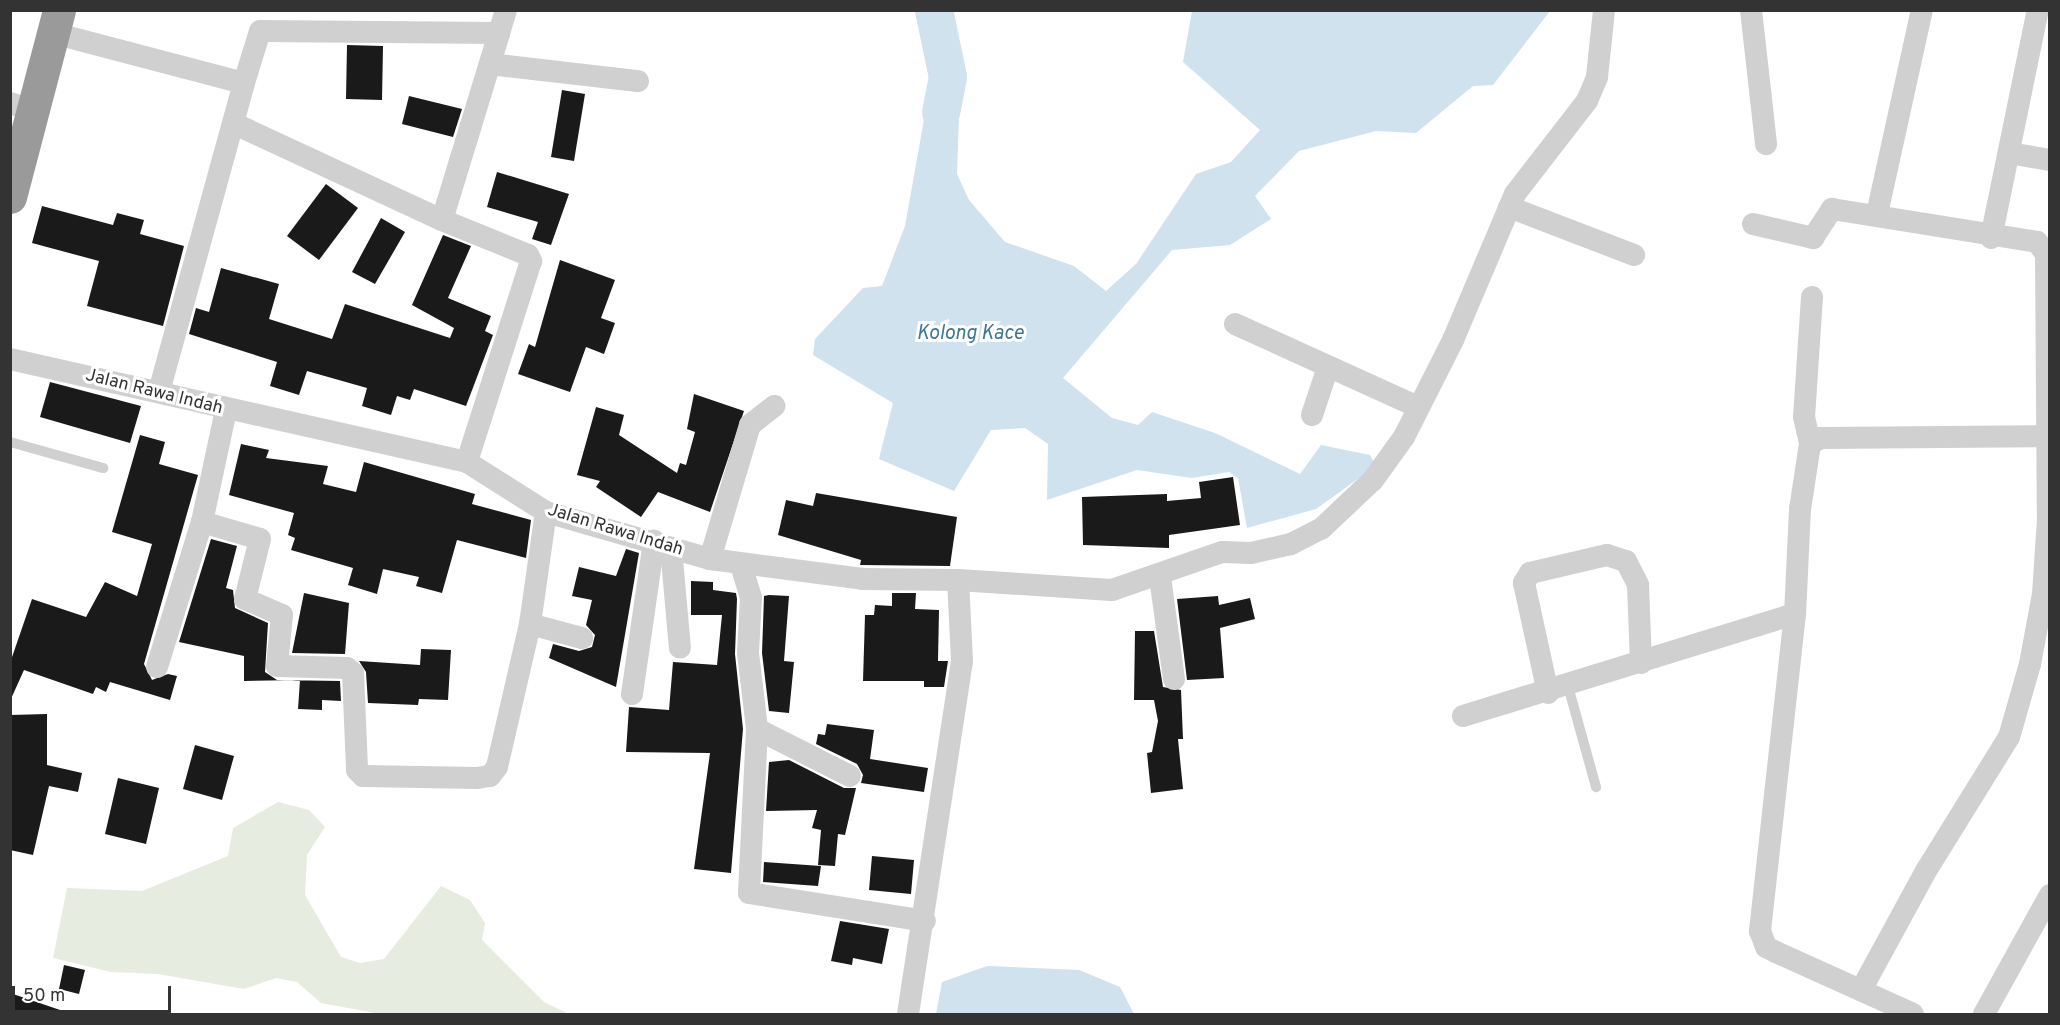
<!DOCTYPE html>
<style>
body{margin:0}
#map{position:relative;width:2060px;height:1025px;overflow:hidden;background:#fff;font-family:Overpass,sans-serif}
div>[style]{position:absolute}
[style*='--x']{left:calc(var(--x)*1px);top:calc(var(--y)*1px);width:calc(var(--w)*1px);rotate:calc(var(--a)*1deg)}
.green>*{inset:0;background:#e6ecdf}
.water>*{inset:0;background:#cfe2ee}
.river>*{height:38px;margin:-19px;padding:0 19px;transform-origin:19px;border-radius:19px;background:#cfe2ee}
.building>*{inset:0;background:#1a1a1a}
.lane>*{height:10px;margin:-5px;padding:0 5px;transform-origin:5px;border-radius:5px;background:#d0d0d0}
.street>*{height:22px;margin:-11px;padding:0 11px;transform-origin:11px;border-radius:11px;background:#d0d0d0}
.highway>*{height:33px;margin:-16.5px;padding:0 16.5px;transform-origin:16.5px;border-radius:16.5px;background:#9a9a9a}
span{translate:-50% -50%;white-space:nowrap;text-align:center;line-height:1.15;-webkit-text-stroke:6px #fff;paint-order:stroke}
.street-label{font-size:18px;color:#333}
.water-label{font-size:20px;color:#3f7597;font-style:italic}
.frame{position:absolute;inset:0;border:12px solid #333;pointer-events:none}
.scale{position:absolute;left:12px;top:986px;width:159px;height:27px;box-sizing:border-box;border:3px solid #333;border-top:0;padding-left:8px;font-size:18px;line-height:21px;white-space:nowrap;color:#333;-webkit-text-stroke:4px #fff;paint-order:stroke}
</style>
<div id="map">
<div class="green">
<div style="clip-path:polygon(278px 802px,309px 810px,325px 827px,307px 855px,305px 895px,341px 957px,360px 963px,384px 959px,441px 886px,470px 900px,485px 923px,482px 940px,544px 1002px,569px 1014px,380px 1014px,321px 1003px,297px 982px,276px 978px,244px 989px,158px 974px,111px 972px,53px 958px,67px 888px,142px 891px,228px 856px,233px 828px)"></div>
</div>
<div class="water">
<div style="clip-path:polygon(1192px 11px,1550px 11px,1493px 85px,1473px 86px,1416px 133px,1376px 131px,1299px 151px,1255px 196px,1271px 219px,1230px 245px,1172px 250px,1063px 378px,1112px 418px,1138px 425px,1152px 412px,1215px 433px,1300px 474px,1321px 445px,1370px 455px,1376px 466px,1316px 509px,1247px 528px,1238px 478px,1229px 472px,1192px 478px,1137px 470px,1047px 500px,1048px 444px,1025px 428px,991px 430px,954px 491px,879px 459px,893px 403px,813px 355px,815px 339px,863px 288px,882px 286px,905px 226px,933px 69px,961px 56px,957px 174px,969px 200px,1005px 242px,1074px 266px,1106px 291px,1136px 264px,1196px 174px,1231px 162px,1260px 130px,1183px 62px)"></div>
<div style="clip-path:polygon(987px 966px,1079px 970px,1120px 987px,1134px 1014px,936px 1014px,942px 982px)"></div>
</div>
<div class="river">
<div style="--x:934;--y:10;--w:68;--a:78.2"></div>
<div style="--x:948;--y:77;--w:36;--a:101"></div>
</div>
<div class="building">
<div style="clip-path:polygon(347px 45px,383px 46px,382px 100px,346px 99px)"></div>
<div style="clip-path:polygon(562px 90px,585px 94px,574px 161px,551px 157px)"></div>
<div style="clip-path:polygon(409px 96px,462px 109px,453px 137px,402px 124px)"></div>
<div style="clip-path:polygon(497px 172px,569px 194px,551px 245px,532px 239px,538px 222px,487px 207px)"></div>
<div style="clip-path:polygon(326px 184px,358px 208px,319px 260px,287px 236px)"></div>
<div style="clip-path:polygon(42px 206px,113px 225px,117px 213px,144px 220px,140px 234px,184px 246px,163px 326px,87px 306px,99px 261px,32px 243px)"></div>
<div style="clip-path:polygon(381px 218px,405px 232px,375px 284px,352px 272px)"></div>
<div style="clip-path:polygon(443px 235px,471px 246px,448px 298px,491px 316px,485px 331px,493px 335px,466px 406px,414px 389px,410px 400px,397px 396px,391px 415px,362px 406px,367px 388px,307px 371px,299px 395px,270px 386px,277px 362px,189px 334px,196px 308px,209px 312px,221px 268px,279px 284px,269px 319px,332px 339px,345px 304px,450px 338px,454px 328px,412px 305px)"></div>
<div style="clip-path:polygon(560px 260px,615px 280px,601px 318px,615px 323px,604px 354px,586px 347px,570px 392px,518px 374px,529px 344px,535px 347px)"></div>
<div style="clip-path:polygon(50px 382px,141px 406px,130px 443px,40px 417px)"></div>
<div style="clip-path:polygon(694px 394px,744px 411px,710px 512px,658px 492px,641px 517px,596px 487px,600px 481px,577px 475px,596px 407px,624px 415px,619px 435px,677px 473px,680px 463px,686px 465px,695px 432px,687px 429px)"></div>
<div style="clip-path:polygon(140px 435px,165px 442px,159px 464px,198px 475px,144px 664px,152px 680px,168px 674px,177px 676px,170px 700px,110px 682px,106px 692px,96px 687px,93px 694px,24px 670px,10px 701px,10px 663px,32px 599px,86px 617px,105px 582px,137px 596px,152px 544px,112px 532px)"></div>
<div style="clip-path:polygon(241px 444px,269px 450px,266px 458px,328px 466px,323px 484px,356px 492px,364px 462px,475px 494px,472px 504px,531px 520px,526px 558px,457px 540px,442px 593px,416px 586px,419px 577px,383px 569px,377px 594px,348px 585px,353px 568px,291px 550px,295px 538px,288px 535px,294px 513px,229px 495px)"></div>
<div style="clip-path:polygon(1233px 477px,1240px 525px,1169px 535px,1169px 548px,1083px 545px,1082px 497px,1167px 494px,1167px 501px,1201px 498px,1199px 482px)"></div>
<div style="clip-path:polygon(816px 493px,957px 517px,950px 566px,860px 565px,861px 560px,778px 535px,786px 500px,813px 506px)"></div>
<div style="clip-path:polygon(211px 539px,237px 546px,226px 588px,233px 590px,235px 608px,268px 623px,265px 672px,277px 680px,340px 681px,341px 701px,322px 700px,322px 710px,298px 709px,300px 680px,244px 681px,244px 656px,179px 642px)"></div>
<div style="clip-path:polygon(626px 549px,639px 553px,616px 687px,549px 658px,553px 644px,579px 651px,592px 647px,595px 635px,586px 625px,592px 600px,572px 596px,579px 567px,616px 576px)"></div>
<div style="clip-path:polygon(691px 581px,713px 582px,713px 590px,736px 593px,737px 599px,735px 654px,743px 729px,731px 873px,694px 869px,710px 753px,626px 752px,629px 707px,669px 710px,673px 662px,717px 665px,722px 615px,691px 615px)"></div>
<div style="clip-path:polygon(304px 593px,349px 603px,345px 654px,292px 653px)"></div>
<div style="clip-path:polygon(892px 593px,916px 593px,915px 609px,939px 610px,938px 661px,948px 661px,944px 687px,924px 687px,924px 681px,863px 681px,865px 615px,874px 615px,875px 605px,892px 606px)"></div>
<div style="clip-path:polygon(769px 595px,789px 596px,784px 661px,794px 662px,789px 713px,769px 711px,762px 653px,764px 596px)"></div>
<div style="clip-path:polygon(1218px 596px,1219px 605px,1250px 598px,1255px 619px,1220px 628px,1224px 678px,1187px 680px,1177px 599px)"></div>
<div style="clip-path:polygon(1135px 631px,1154px 631px,1163px 687px,1181px 690px,1183px 739px,1178px 739px,1183px 789px,1151px 793px,1147px 753px,1152px 752px,1158px 721px,1154px 700px,1134px 700px)"></div>
<div style="clip-path:polygon(421px 649px,451px 650px,448px 700px,419px 699px,418px 705px,368px 703px,366px 672px,359px 661px,420px 665px)"></div>
<div style="clip-path:polygon(47px 714px,47px 765px,82px 773px,78px 792px,49px 786px,33px 855px,10px 850px,10px 715px)"></div>
<div style="clip-path:polygon(827px 724px,874px 730px,870px 759px,928px 768px,924px 792px,861px 783px,863px 775px,857px 764px,816px 744px,818px 734px,825px 735px)"></div>
<div style="clip-path:polygon(195px 745px,234px 756px,222px 800px,183px 789px)"></div>
<div style="clip-path:polygon(789px 760px,844px 788px,856px 788px,845px 835px,838px 834px,835px 866px,818px 865px,821px 830px,812px 828px,817px 810px,766px 811px,769px 762px)"></div>
<div style="clip-path:polygon(118px 778px,159px 788px,146px 844px,105px 834px)"></div>
<div style="clip-path:polygon(872px 856px,914px 860px,911px 894px,869px 890px)"></div>
<div style="clip-path:polygon(764px 862px,821px 866px,818px 886px,763px 882px)"></div>
<div style="clip-path:polygon(840px 921px,889px 929px,882px 964px,853px 958px,852px 965px,831px 961px)"></div>
<div style="clip-path:polygon(64px 965px,85px 970px,79px 994px,59px 989px)"></div>
<div style="clip-path:polygon(10px 993px,66px 1012px,65px 1014px,10px 1014px)"></div>
</div>
<div class="lane">
<div style="--x:10;--y:442;--w:97;--a:15.6"></div>
<div style="--x:1568;--y:686;--w:105;--a:74.5"></div>
</div>
<div class="street">
<div style="--x:1751;--y:10;--w:135;--a:83.6"></div>
<div style="--x:53;--y:33;--w:197;--a:14.7"></div>
<div style="--x:244;--y:83;--w:320;--a:105.4"></div>
<div style="--x:490;--y:64;--w:149;--a:6.6"></div>
<div style="--x:244;--y:83;--w:54;--a:-72.9"></div>
<div style="--x:260;--y:31;--w:239;--a:0.5"></div>
<div style="--x:499;--y:33;--w:24;--a:-73"></div>
<div style="--x:10;--y:103;--w:23;--a:18"></div>
<div style="--x:235;--y:124;--w:228;--a:24.9"></div>
<div style="--x:442;--y:220;--w:195;--a:-73"></div>
<div style="--x:2009;--y:153;--w:42;--a:9.7"></div>
<div style="--x:1509;--y:207;--w:134;--a:21"></div>
<div style="--x:1877;--y:214;--w:209;--a:-77.6"></div>
<div style="--x:442;--y:220;--w:93;--a:22.1"></div>
<div style="--x:528;--y:255;--w:7;--a:63"></div>
<div style="--x:531;--y:261;--w:211;--a:107.7"></div>
<div style="--x:1753;--y:224;--w:62;--a:13.1"></div>
<div style="--x:1813;--y:238;--w:35;--a:-57"></div>
<div style="--x:1832;--y:209;--w:208;--a:9.1"></div>
<div style="--x:2037;--y:242;--w:15;--a:53"></div>
<div style="--x:2046;--y:254;--w:265;--a:89.6"></div>
<div style="--x:2048;--y:519;--w:75;--a:93.8"></div>
<div style="--x:2043;--y:594;--w:71;--a:100.5"></div>
<div style="--x:2030;--y:664;--w:76;--a:106"></div>
<div style="--x:2009;--y:737;--w:155;--a:121.8"></div>
<div style="--x:1927;--y:869;--w:136;--a:118.6"></div>
<div style="--x:1991;--y:238;--w:233;--a:-78.4"></div>
<div style="--x:1812;--y:297;--w:120;--a:93.8"></div>
<div style="--x:1804;--y:417;--w:28;--a:77"></div>
<div style="--x:1810;--y:444;--w:66;--a:98.7"></div>
<div style="--x:1800;--y:509;--w:105;--a:92.7"></div>
<div style="--x:1795;--y:614;--w:319;--a:96.3"></div>
<div style="--x:1760;--y:931;--w:17;--a:69"></div>
<div style="--x:1766;--y:947;--w:11;--a:27"></div>
<div style="--x:1776;--y:952;--w:150;--a:24.3"></div>
<div style="--x:1235;--y:324;--w:201;--a:24.4"></div>
<div style="--x:10;--y:359;--w:468;--a:12.7"></div>
<div style="--x:467;--y:462;--w:93;--a:32.3"></div>
<div style="--x:546;--y:512;--w:171;--a:16"></div>
<div style="--x:710;--y:559;--w:154;--a:7.4"></div>
<div style="--x:863;--y:579;--w:95;--a:0.6"></div>
<div style="--x:958;--y:580;--w:154;--a:3.7"></div>
<div style="--x:1112;--y:590;--w:116;--a:-19.1"></div>
<div style="--x:1222;--y:552;--w:29;--a:2"></div>
<div style="--x:1251;--y:553;--w:41;--a:-12.7"></div>
<div style="--x:1291;--y:544;--w:34;--a:-27"></div>
<div style="--x:1321;--y:529;--w:71;--a:-43.3"></div>
<div style="--x:1373;--y:480;--w:53;--a:-54.2"></div>
<div style="--x:1404;--y:437;--w:109;--a:-63.2"></div>
<div style="--x:1453;--y:340;--w:159;--a:-67"></div>
<div style="--x:1515;--y:194;--w:118;--a:-52.3"></div>
<div style="--x:1587;--y:101;--w:26;--a:-67"></div>
<div style="--x:1597;--y:77;--w:67;--a:-84"></div>
<div style="--x:226;--y:410;--w:115;--a:102.1"></div>
<div style="--x:202;--y:522;--w:60;--a:16.3"></div>
<div style="--x:260;--y:539;--w:62;--a:104"></div>
<div style="--x:245;--y:599;--w:40;--a:23.4"></div>
<div style="--x:282;--y:615;--w:51;--a:95.6"></div>
<div style="--x:277;--y:666;--w:70;--a:1.6"></div>
<div style="--x:347;--y:668;--w:8;--a:40"></div>
<div style="--x:353;--y:673;--w:97;--a:87.6"></div>
<div style="--x:357;--y:770;--w:8;--a:45"></div>
<div style="--x:363;--y:776;--w:114;--a:1"></div>
<div style="--x:477;--y:778;--w:13;--a:-9"></div>
<div style="--x:490;--y:776;--w:11;--a:-52"></div>
<div style="--x:497;--y:767;--w:147;--a:-77"></div>
<div style="--x:530;--y:624;--w:113;--a:-81.9"></div>
<div style="--x:1312;--y:415;--w:51;--a:-71.6"></div>
<div style="--x:1810;--y:444;--w:13;--a:-29"></div>
<div style="--x:1821;--y:438;--w:229;--a:-0.5"></div>
<div style="--x:671;--y:548;--w:100;--a:84.9"></div>
<div style="--x:710;--y:559;--w:140;--a:-73.4"></div>
<div style="--x:750;--y:425;--w:31;--a:-38"></div>
<div style="--x:741;--y:565;--w:34;--a:73"></div>
<div style="--x:751;--y:597;--w:56;--a:93.1"></div>
<div style="--x:748;--y:653;--w:77;--a:83.2"></div>
<div style="--x:757;--y:729;--w:164;--a:92.8"></div>
<div style="--x:749;--y:893;--w:178;--a:9"></div>
<div style="--x:1160;--y:577;--w:103;--a:82.2"></div>
<div style="--x:530;--y:624;--w:54;--a:15.1"></div>
<div style="--x:157;--y:667;--w:152;--a:-72.8"></div>
<div style="--x:1548;--y:693;--w:113;--a:-102.3"></div>
<div style="--x:1524;--y:583;--w:12;--a:-59"></div>
<div style="--x:1530;--y:573;--w:79;--a:-13.2"></div>
<div style="--x:1607;--y:555;--w:20;--a:18"></div>
<div style="--x:1626;--y:561;--w:27;--a:63"></div>
<div style="--x:1638;--y:585;--w:78;--a:87.8"></div>
<div style="--x:632;--y:694;--w:155;--a:-81.8"></div>
<div style="--x:1463;--y:716;--w:347;--a:-17.1"></div>
<div style="--x:757;--y:729;--w:104;--a:26.8"></div>
<div style="--x:908;--y:1014;--w:357;--a:-81.3"></div>
<div style="--x:962;--y:661;--w:81;--a:-92.8"></div>
<div style="--x:1984;--y:1014;--w:136;--a:-61"></div>
</div>
<div class="highway">
<div style="--x:10;--y:197;--w:193;--a:-75.3"></div>
</div>
<div class="street-label">
<span style="left:154px;top:393px;rotate:14deg">Jalan Rawa Indah</span>
<span style="left:615px;top:531px;rotate:17deg">Jalan Rawa Indah</span>
</div>
<div class="water-label">
<span style="left:970px;top:334px">Kolong Kace</span>
</div>
<div class="frame"></div>
<div class="scale">50 m</div>
</div>
